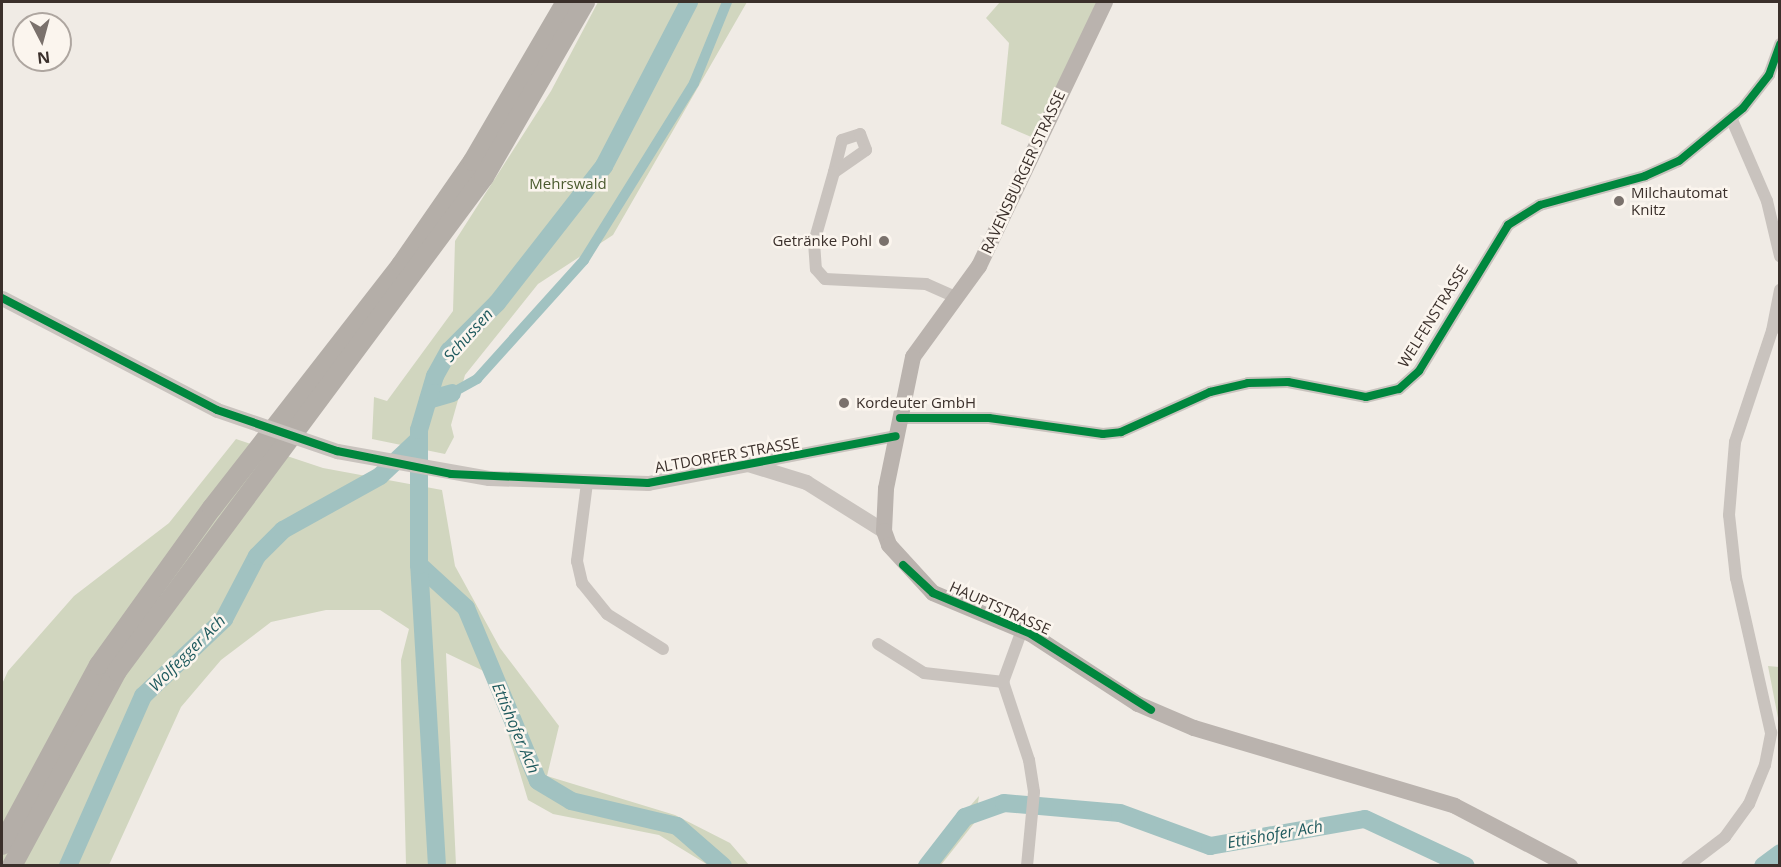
<!DOCTYPE html>
<meta charset="utf-8">
<style>
body{margin:0}
#map{position:relative;width:1781px;height:867px;overflow:hidden;background:#f0ebe5;font-family:"Open Sans",sans-serif}
div>[style]{position:absolute}
[style*='--x']{left:calc(var(--x)*1px);top:calc(var(--y)*1px);width:calc(var(--w)*1px);rotate:calc(var(--a)*1deg)}
.green>*{inset:0;background:#d1d6bf}
.canal>*{height:10px;margin:-5px;padding:0 5px;transform-origin:5px;border-radius:5px;background:#a1c2c1}
.river>*{height:18px;margin:-9px;padding:0 9px;transform-origin:9px;border-radius:9px;background:#a1c2c1}
.minor>*{height:12px;margin:-6px;padding:0 6px;transform-origin:6px;border-radius:6px;background:#c9c3be}
.tertiary>*{height:15px;margin:-7.5px;padding:0 7.5px;transform-origin:7.5px;border-radius:7.5px;background:#c9c3be}
.secondary>*{height:16px;margin:-8px;padding:0 8px;transform-origin:8px;border-radius:8px;background:#bab3ae}
.trunk>*{height:20px;margin:-10px;padding:0 10px;transform-origin:10px;border-radius:10px;background:#b4aea8}
.tertiary-bridge>*{height:15px;margin:-7.5px;padding:0 7.5px;transform-origin:7.5px;border-radius:7.5px;background:#c9c3be}
.cycleway>*{height:8px;margin:-4px;padding:0 4px;transform-origin:4px;border-radius:4px;background:#00873e}
.dots>*{width:16px;height:16px;translate:-50% -50%;box-sizing:border-box;border:3px solid #fbf5ee;border-radius:50%}
span{translate:-50% -50%;white-space:nowrap;text-align:center;line-height:1.15;-webkit-text-stroke:5px #fbf5ee;paint-order:stroke}
.street-label{font-size:15px;color:#3b302b}
.park-label{font-size:15px;color:#4a5a2e}
.poi-label{font-size:15px;color:#3b302b}
.left{translate:0 -50%;text-align:left}
.right{translate:-100% -50%;text-align:right}
.water-label{font-size:16px;color:#1f5a5e;font-style:italic}
.frame{position:absolute;inset:0;border:3px solid #3b302b;pointer-events:none}
.north{position:absolute;left:12px;top:12px;width:60px;height:60px;box-sizing:border-box;background:#fbf5ee;border:2px solid #aea6a0;border-radius:50%;rotate:174deg;font-size:16px;font-weight:700;line-height:24px;text-align:center;color:#3b302b}
.north::after{content:'';display:block;margin:auto;width:21px;height:27px;background:#7a716c;clip-path:polygon(50% 0,100% 100%,50% 72%,0 100%)}
</style>
<div id="map">
<div class="green">
<div style="clip-path:polygon(598px 2px,747px 2px,613px 235px,538px 284px,465px 375px,451px 425px,454px 437px,445px 454px,372px 439px,374px 397px,387px 401px,453px 311px,455px 241px,551px 91px)"></div>
<div style="clip-path:polygon(1000px 2px,1105px 2px,1036px 139px,1001px 124px,1009px 43px,986px 18px)"></div>
<div style="clip-path:polygon(236px 439px,323px 468px,442px 490px,455px 566px,500px 648px,559px 726px,547px 776px,675px 815px,730px 843px,749px 865px,708px 865px,659px 835px,553px 814px,528px 800px,490px 674px,446px 653px,456px 865px,406px 865px,401px 660px,409px 629px,380px 610px,326px 610px,271px 622px,221px 660px,181px 707px,109px 865px,2px 866px,2px 684px,8px 671px,74px 596px,169px 523px)"></div>
<div style="clip-path:polygon(1768px 666px,1779px 667px,1779px 746px,1778px 718px)"></div>
<div style="clip-path:polygon(979px 796px,975px 822px,941px 865px,917px 865px)"></div>
</div>
<div class="canal">
<div style="--x:452;--y:393;--w:29;--a:-29"></div>
<div style="--x:477;--y:379;--w:160;--a:-48"></div>
<div style="--x:584;--y:260;--w:208;--a:-58.1"></div>
<div style="--x:694;--y:83;--w:87;--a:-67.8"></div>
</div>
<div class="river">
<div style="--x:428;--y:400;--w:25;--a:-16"></div>
<div style="--x:419;--y:565;--w:64;--a:42.5"></div>
<div style="--x:466;--y:608;--w:187;--a:67.4"></div>
<div style="--x:538;--y:781;--w:39;--a:31"></div>
<div style="--x:571;--y:801;--w:109;--a:13.3"></div>
<div style="--x:677;--y:826;--w:61;--a:41"></div>
<div style="--x:68;--y:866;--w:186;--a:-66.2"></div>
<div style="--x:143;--y:696;--w:112;--a:-43.5"></div>
<div style="--x:224;--y:619;--w:71;--a:-62.4"></div>
<div style="--x:257;--y:556;--w:37;--a:-45"></div>
<div style="--x:283;--y:530;--w:111;--a:-29.1"></div>
<div style="--x:380;--y:476;--w:51;--a:-43.4"></div>
<div style="--x:437;--y:866;--w:302;--a:-93.4"></div>
<div style="--x:419;--y:565;--w:135;--a:-90"></div>
<div style="--x:419;--y:430;--w:56;--a:-73.5"></div>
<div style="--x:435;--y:376;--w:29;--a:-61"></div>
<div style="--x:449;--y:351;--w:68;--a:-45"></div>
<div style="--x:497;--y:303;--w:174;--a:-52"></div>
<div style="--x:604;--y:166;--w:185;--a:-62.6"></div>
<div style="--x:927;--y:866;--w:62;--a:-52.2"></div>
<div style="--x:965;--y:817;--w:41;--a:-19.7"></div>
<div style="--x:1004;--y:803;--w:116;--a:4.9"></div>
<div style="--x:1120;--y:813;--w:96;--a:20.1"></div>
<div style="--x:1210;--y:846;--w:157;--a:-9.9"></div>
<div style="--x:1365;--y:819;--w:111;--a:25"></div>
<div style="--x:1763;--y:866;--w:21;--a:-37"></div>
</div>
<div class="minor">
<div style="--x:1732;--y:120;--w:88;--a:66.6"></div>
<div style="--x:1767;--y:201;--w:57;--a:76.7"></div>
<div style="--x:834;--y:172;--w:33;--a:-76"></div>
<div style="--x:842;--y:140;--w:19;--a:-18"></div>
<div style="--x:860;--y:134;--w:17;--a:69"></div>
<div style="--x:866;--y:150;--w:39;--a:145"></div>
<div style="--x:834;--y:172;--w:73;--a:105.9"></div>
<div style="--x:814;--y:242;--w:27;--a:86"></div>
<div style="--x:816;--y:269;--w:13;--a:48"></div>
<div style="--x:825;--y:279;--w:101;--a:2.8"></div>
<div style="--x:926;--y:284;--w:34;--a:24"></div>
<div style="--x:900;--y:418;--w:89;--a:0"></div>
<div style="--x:989;--y:418;--w:115;--a:8"></div>
<div style="--x:1103;--y:434;--w:18;--a:-6"></div>
<div style="--x:1121;--y:432;--w:98;--a:-24.2"></div>
<div style="--x:1210;--y:392;--w:39;--a:-13"></div>
<div style="--x:1248;--y:383;--w:40;--a:-1.4"></div>
<div style="--x:1288;--y:382;--w:79;--a:10.9"></div>
<div style="--x:1366;--y:397;--w:34;--a:-14"></div>
<div style="--x:1399;--y:389;--w:27;--a:-42"></div>
<div style="--x:1419;--y:371;--w:171;--a:-58.6"></div>
<div style="--x:1508;--y:225;--w:38;--a:-32"></div>
<div style="--x:1540;--y:205;--w:109;--a:-15.4"></div>
<div style="--x:1645;--y:176;--w:37;--a:-24"></div>
<div style="--x:1679;--y:161;--w:83;--a:-39.6"></div>
<div style="--x:1743;--y:108;--w:42;--a:-51.8"></div>
<div style="--x:1769;--y:75;--w:33;--a:-70"></div>
<div style="--x:749;--y:464;--w:150;--a:-10.8"></div>
<div style="--x:587;--y:483;--w:79;--a:97.3"></div>
<div style="--x:577;--y:561;--w:23;--a:77"></div>
<div style="--x:582;--y:583;--w:40;--a:51"></div>
<div style="--x:607;--y:614;--w:66;--a:32"></div>
<div style="--x:1022;--y:630;--w:55;--a:110.1"></div>
<div style="--x:1003;--y:682;--w:82;--a:71.6"></div>
<div style="--x:1029;--y:760;--w:32;--a:81"></div>
<div style="--x:1034;--y:792;--w:74;--a:95.4"></div>
<div style="--x:878;--y:644;--w:54;--a:32.2"></div>
<div style="--x:924;--y:673;--w:80;--a:6.5"></div>
<div style="--x:1687;--y:866;--w:48;--a:-37.3"></div>
<div style="--x:1725;--y:837;--w:41;--a:-54"></div>
<div style="--x:1749;--y:804;--w:42;--a:-67.7"></div>
<div style="--x:1765;--y:765;--w:33;--a:-79"></div>
<div style="--x:1771;--y:733;--w:159;--a:-102.7"></div>
<div style="--x:1736;--y:578;--w:63;--a:-96.3"></div>
<div style="--x:1729;--y:515;--w:73;--a:-85.3"></div>
<div style="--x:1735;--y:442;--w:117;--a:-71.6"></div>
<div style="--x:1772;--y:331;--w:42;--a:-79"></div>
</div>
<div class="tertiary">
<div style="--x:2;--y:298;--w:242;--a:27.5"></div>
<div style="--x:489;--y:478;--w:159;--a:1.8"></div>
<div style="--x:648;--y:483;--w:102;--a:-10.8"></div>
<div style="--x:748;--y:464;--w:61;--a:17.2"></div>
<div style="--x:806;--y:482;--w:92;--a:32.1"></div>
</div>
<div class="secondary">
<div style="--x:1105;--y:2;--w:293;--a:115.5"></div>
<div style="--x:979;--y:266;--w:112;--a:126"></div>
<div style="--x:913;--y:357;--w:135;--a:101.6"></div>
<div style="--x:886;--y:489;--w:42;--a:92.7"></div>
<div style="--x:884;--y:531;--w:15;--a:70"></div>
<div style="--x:889;--y:545;--w:65;--a:47.5"></div>
<div style="--x:933;--y:593;--w:106;--a:22.7"></div>
<div style="--x:1031;--y:634;--w:128;--a:33.2"></div>
<div style="--x:1138;--y:704;--w:61;--a:23.2"></div>
<div style="--x:1194;--y:728;--w:272;--a:16.6"></div>
<div style="--x:1455;--y:806;--w:130;--a:27.6"></div>
</div>
<div class="trunk">
<div style="--x:2;--y:845;--w:204;--a:-61.7"></div>
<div style="--x:99;--y:665;--w:193;--a:-54.3"></div>
<div style="--x:212;--y:508;--w:308;--a:-52.1"></div>
<div style="--x:401;--y:265;--w:126;--a:-55.3"></div>
<div style="--x:473;--y:161;--w:184;--a:-59.7"></div>
<div style="--x:12;--y:866;--w:221;--a:-61.7"></div>
<div style="--x:117;--y:671;--w:615;--a:-53.39"></div>
<div style="--x:484;--y:177;--w:202;--a:-60"></div>
</div>
<div class="tertiary-bridge">
<div style="--x:217;--y:410;--w:127;--a:18.9"></div>
<div style="--x:337;--y:451;--w:154;--a:10.1"></div>
</div>
<div class="cycleway">
<div style="--x:2;--y:298;--w:242;--a:27.5"></div>
<div style="--x:217;--y:410;--w:127;--a:18.9"></div>
<div style="--x:337;--y:451;--w:116;--a:11.4"></div>
<div style="--x:451;--y:474;--w:197;--a:2.6"></div>
<div style="--x:648;--y:483;--w:252;--a:-10.7"></div>
<div style="--x:900;--y:418;--w:89;--a:0"></div>
<div style="--x:989;--y:418;--w:115;--a:8"></div>
<div style="--x:1103;--y:434;--w:18;--a:-6"></div>
<div style="--x:1121;--y:432;--w:98;--a:-24.2"></div>
<div style="--x:1210;--y:392;--w:39;--a:-13"></div>
<div style="--x:1248;--y:383;--w:40;--a:-1.4"></div>
<div style="--x:1288;--y:382;--w:79;--a:10.9"></div>
<div style="--x:1366;--y:397;--w:34;--a:-14"></div>
<div style="--x:1399;--y:389;--w:27;--a:-42"></div>
<div style="--x:1419;--y:371;--w:171;--a:-58.6"></div>
<div style="--x:1508;--y:225;--w:38;--a:-32"></div>
<div style="--x:1540;--y:205;--w:109;--a:-15.4"></div>
<div style="--x:1645;--y:176;--w:37;--a:-24"></div>
<div style="--x:1679;--y:161;--w:83;--a:-39.6"></div>
<div style="--x:1743;--y:108;--w:42;--a:-51.8"></div>
<div style="--x:1769;--y:75;--w:33;--a:-70"></div>
<div style="--x:903;--y:565;--w:41;--a:43"></div>
<div style="--x:933;--y:593;--w:106;--a:22.7"></div>
<div style="--x:1031;--y:634;--w:142;--a:32.3"></div>
</div>
<div class="dots">
<div style="left:1619px;top:201px;background:#7a716c"></div>
<div style="left:884px;top:241px;background:#7a716c"></div>
<div style="left:844px;top:403px;background:#7a716c"></div>
</div>
<div class="street-label">
<span style="left:1023px;top:172px;rotate:-65deg">RAVENSBURGER STRASSE</span>
<span style="left:1433px;top:316px;rotate:-58deg">WELFENSTRASSE</span>
<span style="left:727px;top:455px;rotate:-10deg">ALTDORFER STRASSE</span>
<span style="left:1000px;top:608px;rotate:24deg">HAUPTSTRASSE</span>
</div>
<div class="park-label">
<span style="left:568px;top:184px">Mehrswald</span>
</div>
<div class="poi-label">
<span class="left" style="left:1631px;top:201px">Milchautomat<br>Knitz</span>
<span class="right" style="left:872px;top:241px">Getränke Pohl</span>
<span class="left" style="left:856px;top:403px">Kordeuter GmbH</span>
</div>
<div class="water-label">
<span style="left:468px;top:335px;rotate:-48deg">Schussen</span>
<span style="left:187px;top:653px;rotate:-45deg">Wolfegger Ach</span>
<span style="left:516px;top:728px;rotate:67deg">Ettishofer Ach</span>
<span style="left:1275px;top:834px;rotate:-10deg">Ettishofer Ach</span>
</div>
<div class="frame"></div>
<div class="north">N</div>
</div>
